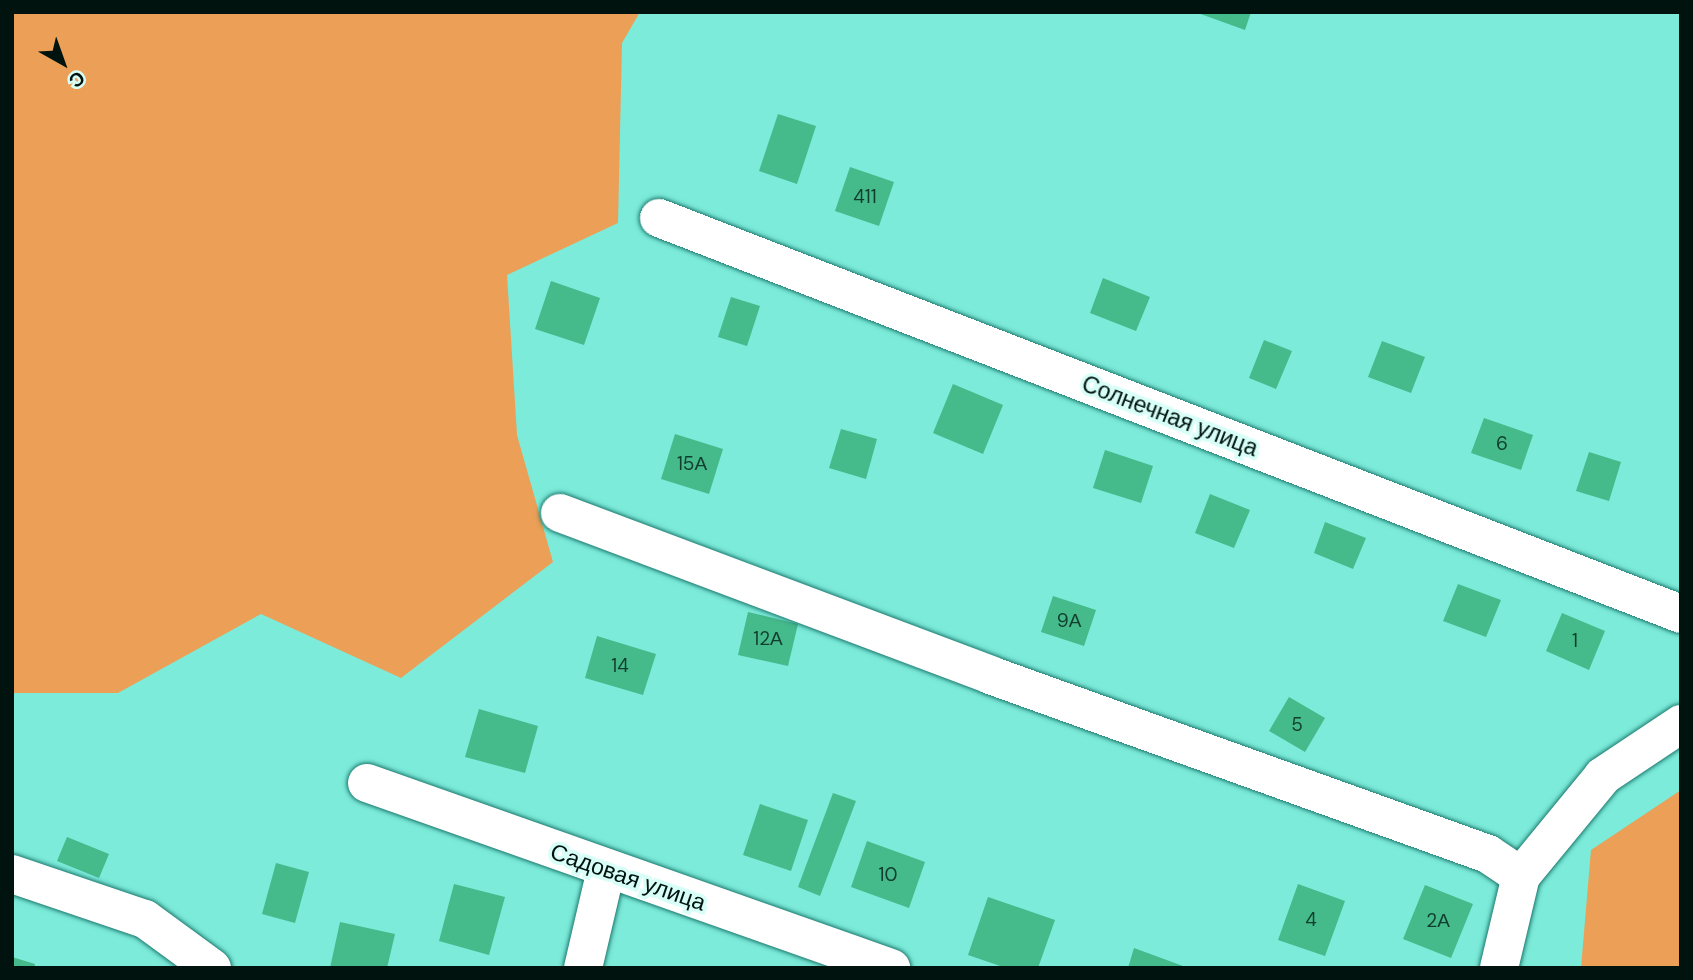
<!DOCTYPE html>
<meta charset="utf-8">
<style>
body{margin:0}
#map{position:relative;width:1693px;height:980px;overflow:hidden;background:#7cebda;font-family:"DM Sans",sans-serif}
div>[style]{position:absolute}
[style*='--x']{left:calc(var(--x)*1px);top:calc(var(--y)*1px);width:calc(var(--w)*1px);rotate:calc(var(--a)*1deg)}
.green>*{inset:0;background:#eb9f57}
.building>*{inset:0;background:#45ba8a}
.roads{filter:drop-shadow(0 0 2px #1c796d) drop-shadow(0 0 2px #1c796d)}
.minor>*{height:38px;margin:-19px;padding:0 19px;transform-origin:19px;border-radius:19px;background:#fff}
span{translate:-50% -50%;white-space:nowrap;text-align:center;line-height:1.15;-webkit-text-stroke:7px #d7fff7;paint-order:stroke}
.number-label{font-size:19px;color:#113d2e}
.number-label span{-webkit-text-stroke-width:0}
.street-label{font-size:23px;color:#00130f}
.frame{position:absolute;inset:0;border:14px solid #00130f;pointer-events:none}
.north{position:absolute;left:28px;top:28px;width:70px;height:70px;-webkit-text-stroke:5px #d7fff7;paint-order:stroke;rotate:140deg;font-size:19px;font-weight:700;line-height:28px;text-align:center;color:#00130f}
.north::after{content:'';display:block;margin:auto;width:24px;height:32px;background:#00130f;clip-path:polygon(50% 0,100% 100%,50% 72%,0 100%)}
</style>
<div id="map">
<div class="green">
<div style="clip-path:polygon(12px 12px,640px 12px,622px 43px,618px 223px,507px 275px,517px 435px,553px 562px,401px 678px,261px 614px,118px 693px,12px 693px)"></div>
<div style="clip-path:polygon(1681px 790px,1681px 968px,1581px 968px,1591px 850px)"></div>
</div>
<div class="building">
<div style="clip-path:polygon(1195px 12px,1251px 12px,1245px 30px)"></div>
<div style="clip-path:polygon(778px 114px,816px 126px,797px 184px,759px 171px)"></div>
<div style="clip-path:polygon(850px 167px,894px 182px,879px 226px,835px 211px)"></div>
<div style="clip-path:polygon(1103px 278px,1150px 297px,1136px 331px,1090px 313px)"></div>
<div style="clip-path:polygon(551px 281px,600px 298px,584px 345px,535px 329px)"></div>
<div style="clip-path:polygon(731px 297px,760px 306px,747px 346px,718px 337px)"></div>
<div style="clip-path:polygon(1264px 340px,1292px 351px,1276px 389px,1249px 378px)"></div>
<div style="clip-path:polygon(1382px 341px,1425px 357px,1411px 393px,1368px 377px)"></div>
<div style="clip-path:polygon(953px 384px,1003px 405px,983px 454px,933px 433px)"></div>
<div style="clip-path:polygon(1484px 418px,1533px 435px,1521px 470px,1471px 453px)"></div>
<div style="clip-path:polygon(841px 429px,877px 439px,866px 479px,829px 468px)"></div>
<div style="clip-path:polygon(675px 434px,723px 449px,709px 494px,661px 479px)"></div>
<div style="clip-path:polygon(1105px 450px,1153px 466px,1141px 503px,1093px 488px)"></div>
<div style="clip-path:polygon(1589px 452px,1621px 462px,1609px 501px,1576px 491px)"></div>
<div style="clip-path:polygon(1210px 494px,1250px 510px,1234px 548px,1195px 533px)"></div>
<div style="clip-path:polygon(1325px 522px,1366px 538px,1353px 569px,1314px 553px)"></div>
<div style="clip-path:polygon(1458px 584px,1501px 600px,1486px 637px,1443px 621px)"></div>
<div style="clip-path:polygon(1053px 596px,1096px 610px,1084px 646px,1041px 632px)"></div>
<div style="clip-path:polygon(748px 612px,798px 624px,788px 666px,738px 655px)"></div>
<div style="clip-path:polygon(1562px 613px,1605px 631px,1589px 670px,1546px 651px)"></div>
<div style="clip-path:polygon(597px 636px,656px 654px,643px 695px,585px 678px)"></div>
<div style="clip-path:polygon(1289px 697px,1325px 718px,1305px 752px,1269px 731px)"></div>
<div style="clip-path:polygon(479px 709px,538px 726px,525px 773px,465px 757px)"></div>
<div style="clip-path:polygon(833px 793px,856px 801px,820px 896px,798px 887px)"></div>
<div style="clip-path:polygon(760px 804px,808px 820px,791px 871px,743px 855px)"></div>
<div style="clip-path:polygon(67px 837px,109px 854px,99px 878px,57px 861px)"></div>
<div style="clip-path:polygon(867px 841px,925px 862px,909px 908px,851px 887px)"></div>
<div style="clip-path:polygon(276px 863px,309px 872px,295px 923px,262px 914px)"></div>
<div style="clip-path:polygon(454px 884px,505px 897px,489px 955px,439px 941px)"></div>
<div style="clip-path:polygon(1298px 884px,1345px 901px,1325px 956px,1278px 940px)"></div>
<div style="clip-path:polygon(1425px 885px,1473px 904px,1451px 958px,1403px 939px)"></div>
<div style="clip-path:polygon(988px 897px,1055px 920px,1038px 968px,1006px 968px,968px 955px)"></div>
<div style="clip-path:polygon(340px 922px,395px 934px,387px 968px,330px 968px)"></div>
<div style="clip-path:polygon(1134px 948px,1183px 966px,1183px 968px,1128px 968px)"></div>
<div style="clip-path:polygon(12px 957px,35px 964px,34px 968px,12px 968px)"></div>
</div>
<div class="roads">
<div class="minor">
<div style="--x:659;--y:218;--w:1096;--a:21.18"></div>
<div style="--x:560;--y:513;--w:460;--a:20.6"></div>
<div style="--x:990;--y:675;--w:529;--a:19.77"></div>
<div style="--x:1488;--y:854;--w:40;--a:34"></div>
<div style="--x:367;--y:783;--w:556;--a:19.45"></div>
<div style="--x:12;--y:874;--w:140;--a:18.7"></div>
<div style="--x:145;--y:919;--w:83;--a:36.2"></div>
<div style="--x:583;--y:968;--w:101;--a:-76.8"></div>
<div style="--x:1499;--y:968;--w:95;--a:-76.6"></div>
<div style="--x:1521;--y:876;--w:129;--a:-50.6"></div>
<div style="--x:1603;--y:776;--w:94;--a:-33.7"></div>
</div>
</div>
<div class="number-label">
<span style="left:865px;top:197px">411</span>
<span style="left:1502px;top:444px">6</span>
<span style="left:692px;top:464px">15А</span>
<span style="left:1069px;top:621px">9А</span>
<span style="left:768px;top:639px">12А</span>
<span style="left:1575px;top:641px">1</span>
<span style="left:620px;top:666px">14</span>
<span style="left:1297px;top:725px">5</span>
<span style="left:888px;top:875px">10</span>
<span style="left:1311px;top:920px">4</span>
<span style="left:1438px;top:921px">2А</span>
</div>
<div class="street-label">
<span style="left:1170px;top:416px;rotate:21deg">Солнечная улица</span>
<span style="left:628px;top:877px;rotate:19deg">Садовая улица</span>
</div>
<div class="frame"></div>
<div class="north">С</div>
</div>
